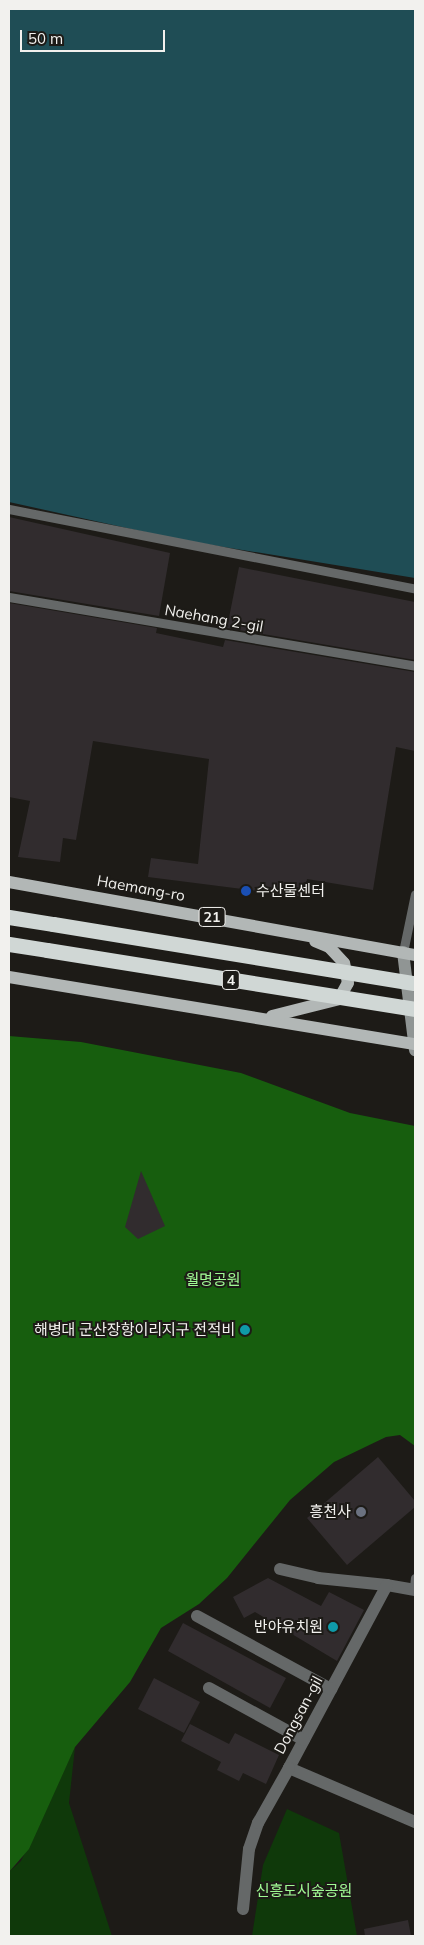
<!DOCTYPE html>
<meta charset="utf-8">
<style>
body{margin:0}
#map{position:relative;width:424px;height:1945px;overflow:hidden;background:#1d1b17;font-family:Mulish,"Noto Sans KR",sans-serif}
div>[style]{position:absolute}
[style*='--x']{left:calc(var(--x)*1px);top:calc(var(--y)*1px);width:calc(var(--w)*1px);rotate:calc(var(--a)*1deg)}
.green>*{inset:0;background:#0f390a}
.forest>*{inset:0;background:#175e0e}
.water>*{inset:0;background:#1f4d55}
.building>*{inset:0;background:#312c2e}
.lane>*{height:9px;margin:-4.5px;padding:0 4.5px;transform-origin:4.5px;border-radius:4.5px;background:#656868}
.street>*{height:12px;margin:-6px;padding:0 6px;transform-origin:6px;border-radius:6px;background:#656868}
.secondary>*{height:12px;margin:-6px;padding:0 6px;transform-origin:6px;border-radius:6px;background:#909594}
.primary>*{height:12px;margin:-6px;padding:0 6px;transform-origin:6px;border-radius:6px;background:#b2b7b6}
.highway>*{height:15px;margin:-7.5px;padding:0 7.5px;transform-origin:7.5px;border-radius:7.5px;background:#d0d7d5}
.highway-bridge>*{height:15px;margin:-7.5px;padding:0 7.5px;transform-origin:7.5px;border-radius:7.5px;background:#d0d7d5}
.dots>*{width:14px;height:14px;translate:-50% -50%;box-sizing:border-box;border:2px solid #1d1b17;border-radius:50%}
span{translate:-50% -50%;white-space:nowrap;text-align:center;line-height:1.15;-webkit-text-stroke:4px #1d1b17;paint-order:stroke}
.shield-label span{padding:1px 4px;background:#1d1b17;border:1px solid;border-radius:4px;-webkit-text-stroke-width:0}
.shield-label{font-size:14px;color:#f2f1ee;font-weight:700}
.street-label{font-size:15px;color:#f2f1ee}
.poi-label{font-size:15px;color:#f2f1ee}
.left{translate:0 -50%;text-align:left}
.right{translate:-100% -50%;text-align:right}
.park-label{font-size:15px;color:#a0fa94}
.frame{position:absolute;inset:0;border:10px solid #f2f1ee;pointer-events:none}
.scale{position:absolute;left:20px;top:30px;width:145px;height:22px;box-sizing:border-box;border:2px solid #f2f1ee;border-top:0;padding-left:6px;font-size:15px;line-height:18px;white-space:nowrap;color:#f2f1ee;-webkit-text-stroke:4px #1d1b17;paint-order:stroke}
</style>
<div id="map">
<div class="green">
<div style="clip-path:polygon(75px 1747px,69px 1803px,112px 1936px,9px 1936px,9px 1872px,21px 1861px)"></div>
<div style="clip-path:polygon(287px 1809px,339px 1833px,357px 1936px,252px 1936px,263px 1865px)"></div>
</div>
<div class="forest">
<div style="clip-path:polygon(9px 1036px,81px 1042px,241px 1073px,350px 1113px,415px 1126px,415px 1446px,400px 1435px,386px 1437px,334px 1462px,290px 1500px,227px 1578px,199px 1604px,161px 1628px,130px 1682px,75px 1747px,29px 1849px,9px 1872px)"></div>
</div>
<div class="water">
<div style="clip-path:polygon(9px 9px,415px 9px,415px 578px,181px 540px,9px 502px)"></div>
</div>
<div class="building">
<div style="clip-path:polygon(9px 517px,170px 553px,159px 616px,9px 591px)"></div>
<div style="clip-path:polygon(239px 567px,415px 602px,415px 660px,227px 628px)"></div>
<div style="clip-path:polygon(9px 603px,157px 628px,156px 633px,223px 647px,225px 640px,415px 672px,415px 751px,396px 747px,373px 890px,307px 879px,304px 897px,148px 877px,151px 858px,198px 864px,209px 759px,93px 741px,76px 840px,63px 838px,60px 862px,18px 857px,30px 801px,9px 797px)"></div>
<div style="clip-path:polygon(141px 1171px,165px 1226px,138px 1239px,125px 1227px)"></div>
<div style="clip-path:polygon(378px 1457px,415px 1501px,415px 1507px,347px 1565px,307px 1518px)"></div>
<div style="clip-path:polygon(268px 1578px,321px 1606px,329px 1592px,364px 1610px,337px 1661px,255px 1612px,244px 1618px,233px 1597px)"></div>
<div style="clip-path:polygon(183px 1623px,286px 1678px,270px 1708px,168px 1651px)"></div>
<div style="clip-path:polygon(154px 1678px,200px 1702px,184px 1733px,138px 1709px)"></div>
<div style="clip-path:polygon(190px 1724px,229px 1744px,235px 1733px,279px 1755px,266px 1784px,243px 1773px,239px 1781px,217px 1770px,221px 1762px,181px 1741px)"></div>
<div style="clip-path:polygon(408px 1920px,411px 1936px,365px 1936px,364px 1929px)"></div>
</div>
<div class="lane">
<div style="--x:9;--y:509;--w:414;--a:11.1"></div>
<div style="--x:9;--y:597;--w:412;--a:9.6"></div>
<div style="--x:403;--y:952;--w:59;--a:-78.3"></div>
<div style="--x:414;--y:1587;--w:9;--a:-84"></div>
</div>
<div class="street">
<div style="--x:280;--y:1569;--w:39;--a:13"></div>
<div style="--x:318;--y:1578;--w:69;--a:5.8"></div>
<div style="--x:415;--y:1590;--w:28;--a:-170"></div>
<div style="--x:387;--y:1585;--w:208;--a:118.2"></div>
<div style="--x:289;--y:1768;--w:137;--a:23.2"></div>
<div style="--x:197;--y:1616;--w:153;--a:28.6"></div>
<div style="--x:209;--y:1688;--w:108;--a:28.7"></div>
<div style="--x:243;--y:1909;--w:60;--a:-84.3"></div>
<div style="--x:249;--y:1849;--w:28;--a:-71"></div>
<div style="--x:258;--y:1823;--w:63;--a:-60.6"></div>
</div>
<div class="secondary">
<div style="--x:403;--y:952;--w:99;--a:83"></div>
</div>
<div class="primary">
<div style="--x:9;--y:882;--w:413;--a:10.2"></div>
<div style="--x:9;--y:977;--w:411;--a:9.4"></div>
<div style="--x:272;--y:1016;--w:69;--a:-14.2"></div>
<div style="--x:339;--y:999;--w:18;--a:-61"></div>
<div style="--x:348;--y:983;--w:20;--a:-101"></div>
<div style="--x:344;--y:963;--w:22;--a:-133"></div>
<div style="--x:329;--y:947;--w:15;--a:-157"></div>
</div>
<div class="highway">
<div style="--x:9;--y:917;--w:45;--a:9"></div>
<div style="--x:9;--y:944;--w:38;--a:9"></div>
</div>
<div class="highway-bridge">
<div style="--x:53;--y:924;--w:367;--a:9.3"></div>
<div style="--x:47;--y:950;--w:373;--a:9.1"></div>
</div>
<div class="dots">
<div style="left:246px;top:891px;background:#1a4fb4"></div>
<div style="left:245px;top:1330px;background:#0f9aa8"></div>
<div style="left:361px;top:1512px;background:#6b7280"></div>
<div style="left:333px;top:1627px;background:#0f9aa8"></div>
</div>
<div class="shield-label">
<span style="left:212px;top:917px">21</span>
<span style="left:231px;top:980px">4</span>
</div>
<div class="street-label">
<span style="left:214px;top:618px;rotate:10deg">Naehang 2-gil</span>
<span style="left:141px;top:888px;rotate:10deg">Haemang-ro</span>
<span style="left:298px;top:1715px;rotate:-62deg">Dongsan-gil</span>
</div>
<div class="poi-label">
<span class="left" style="left:256px;top:891px">수산물센터</span>
<span class="right" style="left:235px;top:1330px">해병대 군산장항이리지구 전적비</span>
<span class="right" style="left:351px;top:1512px">흥천사</span>
<span class="right" style="left:323px;top:1627px">반야유치원</span>
</div>
<div class="park-label">
<span style="left:213px;top:1280px">월명공원</span>
<span style="left:304px;top:1891px">신흥도시숲공원</span>
</div>
<div class="frame"></div>
<div class="scale">50 m</div>
</div>
